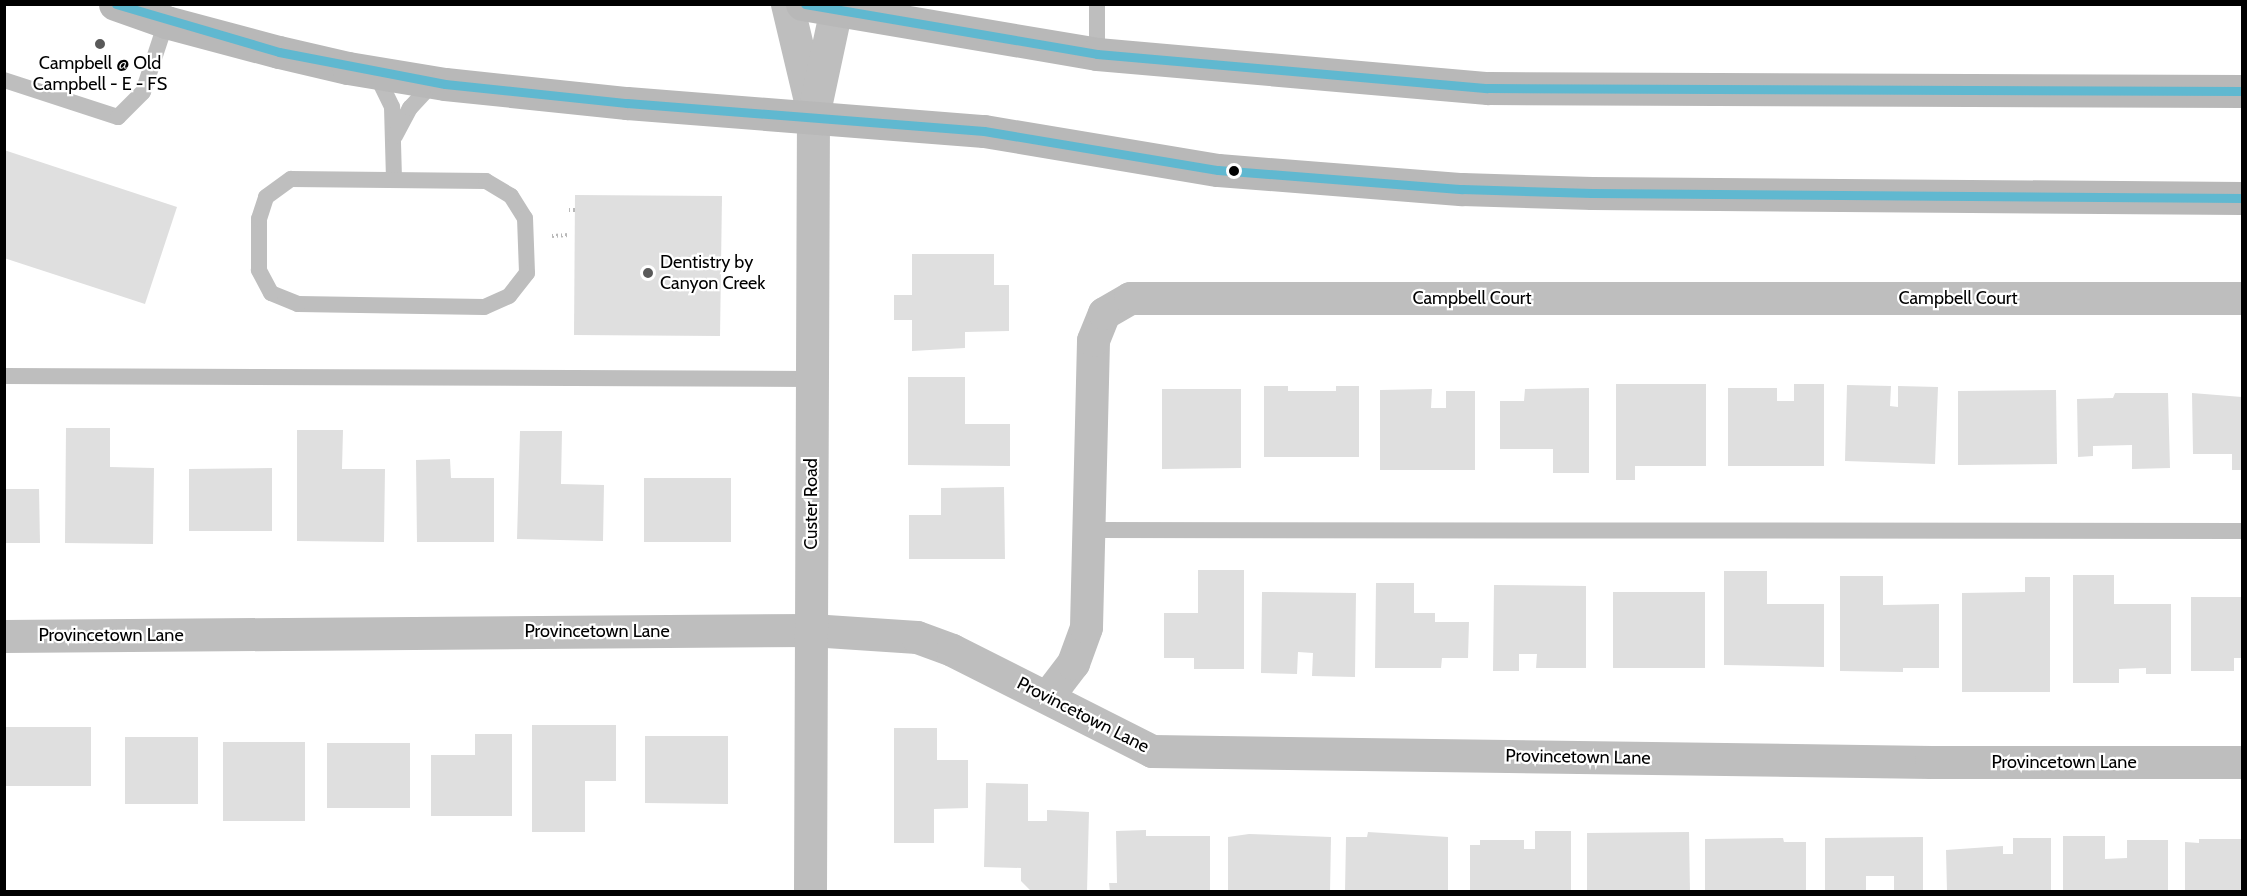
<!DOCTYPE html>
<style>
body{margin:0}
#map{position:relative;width:2247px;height:896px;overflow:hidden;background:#fff;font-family:Cabin,sans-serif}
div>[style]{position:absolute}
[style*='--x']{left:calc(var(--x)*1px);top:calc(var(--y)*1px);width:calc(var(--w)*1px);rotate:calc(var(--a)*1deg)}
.building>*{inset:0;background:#dfdfdf}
.path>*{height:4px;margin-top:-2px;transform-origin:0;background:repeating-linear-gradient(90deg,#b9b9b9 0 1.5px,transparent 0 4.5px)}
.service>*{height:16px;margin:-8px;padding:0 8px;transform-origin:8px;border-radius:8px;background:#bebebe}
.minor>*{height:33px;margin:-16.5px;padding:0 16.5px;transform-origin:16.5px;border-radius:16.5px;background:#bebebe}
.tertiary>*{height:33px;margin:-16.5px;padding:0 16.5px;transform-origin:16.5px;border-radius:16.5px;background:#bebebe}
.secondary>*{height:33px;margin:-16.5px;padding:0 16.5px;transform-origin:16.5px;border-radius:16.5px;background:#b8b8b8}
.bus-1>*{height:9px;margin:-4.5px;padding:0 4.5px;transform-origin:4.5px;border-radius:4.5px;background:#60b8d0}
.dots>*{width:16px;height:16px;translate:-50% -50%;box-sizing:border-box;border:3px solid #fff;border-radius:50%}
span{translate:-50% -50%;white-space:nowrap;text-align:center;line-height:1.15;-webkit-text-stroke:4.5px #fff;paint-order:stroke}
.poi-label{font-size:18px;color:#000}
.left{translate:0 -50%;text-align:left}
.street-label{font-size:18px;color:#000}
.frame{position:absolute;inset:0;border:6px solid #000;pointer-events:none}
</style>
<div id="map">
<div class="building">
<div style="clip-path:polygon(4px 150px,177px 207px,145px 304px,4px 258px)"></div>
<div style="clip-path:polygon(575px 195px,722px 196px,720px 336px,574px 335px)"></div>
<div style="clip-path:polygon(912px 254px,994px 254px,994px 285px,1009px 285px,1009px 331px,965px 332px,965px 348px,912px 351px,912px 320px,894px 320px,894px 295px,912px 295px)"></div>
<div style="clip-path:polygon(908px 377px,965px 377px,965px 424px,1010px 424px,1010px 466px,908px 465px)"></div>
<div style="clip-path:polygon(1616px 384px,1706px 384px,1706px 466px,1635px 466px,1635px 480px,1616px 480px)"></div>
<div style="clip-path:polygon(1794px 384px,1824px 384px,1824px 466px,1728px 466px,1728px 388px,1777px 388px,1777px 401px,1794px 401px)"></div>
<div style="clip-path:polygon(1847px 385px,1891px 386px,1890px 406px,1898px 407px,1898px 386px,1938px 387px,1935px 464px,1845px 461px)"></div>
<div style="clip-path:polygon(1264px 386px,1288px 386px,1288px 391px,1336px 391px,1336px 386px,1359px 386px,1359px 457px,1264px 457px)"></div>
<div style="clip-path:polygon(1589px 388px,1589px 473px,1553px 473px,1553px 449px,1500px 449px,1500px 401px,1524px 401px,1525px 389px)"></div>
<div style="clip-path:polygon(1162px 389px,1241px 389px,1241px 468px,1162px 469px)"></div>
<div style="clip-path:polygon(1432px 389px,1431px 408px,1446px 408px,1446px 391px,1475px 391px,1475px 470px,1380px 470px,1380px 390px)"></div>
<div style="clip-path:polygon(2056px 390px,2057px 464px,1958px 465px,1958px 391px)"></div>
<div style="clip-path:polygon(2115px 393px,2168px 393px,2170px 468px,2132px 469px,2132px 445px,2093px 446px,2093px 456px,2078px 457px,2077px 399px,2113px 398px)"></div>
<div style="clip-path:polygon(2192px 393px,2242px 397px,2242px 470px,2232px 470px,2232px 454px,2193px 454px)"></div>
<div style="clip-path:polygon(66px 428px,110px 428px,110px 467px,154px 468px,153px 544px,65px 543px)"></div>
<div style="clip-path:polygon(297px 430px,343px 430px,342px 469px,385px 469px,384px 542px,297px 541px)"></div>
<div style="clip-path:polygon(520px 431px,562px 431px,561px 484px,604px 485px,603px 541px,517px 539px)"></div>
<div style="clip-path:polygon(450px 459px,451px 478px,494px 478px,494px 542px,417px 542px,416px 460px)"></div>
<div style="clip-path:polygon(272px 468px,272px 531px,189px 531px,189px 469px)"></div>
<div style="clip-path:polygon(644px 478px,731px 478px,731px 542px,644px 542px)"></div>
<div style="clip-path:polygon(1004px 487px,1005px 559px,909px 559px,909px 515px,941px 515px,941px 488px)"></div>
<div style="clip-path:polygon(4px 489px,39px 489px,40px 543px,4px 543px)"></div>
<div style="clip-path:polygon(1198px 570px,1244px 570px,1244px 669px,1194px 669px,1194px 658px,1164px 658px,1164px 613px,1198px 613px)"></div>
<div style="clip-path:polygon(1724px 571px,1767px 571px,1767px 604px,1824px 604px,1824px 667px,1724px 665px)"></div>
<div style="clip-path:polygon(2073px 575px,2114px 575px,2114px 604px,2171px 604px,2171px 674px,2146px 674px,2146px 668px,2119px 669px,2119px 683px,2073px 683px)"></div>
<div style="clip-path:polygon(1840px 576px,1883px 576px,1883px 605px,1939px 604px,1939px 668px,1903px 668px,1903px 672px,1840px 671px)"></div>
<div style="clip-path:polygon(2025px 577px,2050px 577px,2050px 692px,1962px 692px,1962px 593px,2025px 592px)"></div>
<div style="clip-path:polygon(1376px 583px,1414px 583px,1414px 613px,1435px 613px,1435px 622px,1469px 622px,1468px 658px,1442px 658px,1441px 668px,1375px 668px)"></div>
<div style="clip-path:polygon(1494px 585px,1586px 586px,1586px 668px,1536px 668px,1537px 654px,1519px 654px,1519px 671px,1493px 671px)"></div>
<div style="clip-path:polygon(1262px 592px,1356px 593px,1355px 677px,1312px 676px,1313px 653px,1298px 652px,1297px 674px,1261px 673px)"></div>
<div style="clip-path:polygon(1613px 592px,1705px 592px,1705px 668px,1613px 668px)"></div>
<div style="clip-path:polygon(2191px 597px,2242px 597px,2242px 658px,2234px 658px,2234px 671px,2191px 671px)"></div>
<div style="clip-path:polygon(532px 725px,616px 725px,616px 781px,585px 781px,585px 832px,532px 832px)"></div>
<div style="clip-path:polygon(5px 727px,91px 727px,91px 786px,5px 786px)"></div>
<div style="clip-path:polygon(894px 728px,937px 728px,937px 760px,968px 760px,968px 808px,934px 809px,934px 843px,894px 843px)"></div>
<div style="clip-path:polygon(475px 734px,512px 734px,512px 816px,431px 816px,431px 755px,475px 755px)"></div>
<div style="clip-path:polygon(645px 736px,728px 736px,728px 804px,645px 803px)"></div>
<div style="clip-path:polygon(125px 737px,198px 737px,198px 804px,125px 804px)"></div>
<div style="clip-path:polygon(223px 742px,305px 742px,305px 821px,223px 821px)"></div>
<div style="clip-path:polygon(327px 743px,410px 743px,410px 808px,327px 808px)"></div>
<div style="clip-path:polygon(986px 783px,1028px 784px,1028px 821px,1047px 821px,1047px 810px,1089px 812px,1087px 892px,1032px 892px,1021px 881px,1021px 868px,984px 867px)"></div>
<div style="clip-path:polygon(1146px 830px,1146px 836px,1210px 836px,1210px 892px,1110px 892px,1109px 883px,1117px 883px,1116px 831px)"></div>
<div style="clip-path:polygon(1535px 831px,1571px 831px,1571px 892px,1470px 892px,1470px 845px,1480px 845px,1480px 840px,1524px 840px,1524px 849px,1535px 849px)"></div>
<div style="clip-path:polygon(1368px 832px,1448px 837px,1448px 892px,1345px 892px,1346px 837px,1367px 837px)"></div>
<div style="clip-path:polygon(1689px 832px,1690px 892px,1587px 892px,1587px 833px)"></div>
<div style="clip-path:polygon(1249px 834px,1331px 837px,1330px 892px,1228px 892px,1228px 837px)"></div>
<div style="clip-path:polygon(2063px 836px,2105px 836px,2105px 859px,2127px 858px,2127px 840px,2168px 840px,2168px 892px,2063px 892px)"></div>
<div style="clip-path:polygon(1923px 837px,1923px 892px,1894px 892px,1894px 876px,1866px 876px,1866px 892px,1825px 892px,1825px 838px)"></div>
<div style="clip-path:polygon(1783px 838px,1784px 842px,1806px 842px,1806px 892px,1705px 892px,1705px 839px)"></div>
<div style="clip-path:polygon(2013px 838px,2051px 838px,2051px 892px,1947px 892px,1946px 850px,2003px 846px,2003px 854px,2013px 854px)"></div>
<div style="clip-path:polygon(2199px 839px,2242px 839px,2242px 892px,2185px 892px,2185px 842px,2199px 843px)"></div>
</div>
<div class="path">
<div style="--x:569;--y:210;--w:6;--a:0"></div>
<div style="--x:552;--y:236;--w:17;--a:-3"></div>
</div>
<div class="service">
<div style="--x:1097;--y:54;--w:50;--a:-90"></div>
<div style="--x:375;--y:72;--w:39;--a:64"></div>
<div style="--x:392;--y:107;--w:72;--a:88.4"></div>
<div style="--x:4;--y:80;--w:120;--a:18"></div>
<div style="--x:118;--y:117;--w:35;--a:-45"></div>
<div style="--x:143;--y:92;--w:74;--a:-71.8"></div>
<div style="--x:395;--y:136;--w:32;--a:-62"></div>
<div style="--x:410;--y:108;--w:35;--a:-47"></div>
<div style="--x:291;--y:179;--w:195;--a:0.6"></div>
<div style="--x:486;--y:181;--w:29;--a:31"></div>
<div style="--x:511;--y:196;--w:26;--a:58"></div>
<div style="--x:525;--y:218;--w:55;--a:87.9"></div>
<div style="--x:527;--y:273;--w:29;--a:128"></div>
<div style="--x:509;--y:296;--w:27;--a:156"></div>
<div style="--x:484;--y:307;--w:186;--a:-179.1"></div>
<div style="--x:298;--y:304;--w:29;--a:-158"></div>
<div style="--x:271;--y:293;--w:26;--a:-118"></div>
<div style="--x:259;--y:270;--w:51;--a:-90"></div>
<div style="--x:259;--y:219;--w:23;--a:-72"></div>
<div style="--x:266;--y:197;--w:31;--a:-36"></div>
<div style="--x:4;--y:376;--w:808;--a:0.21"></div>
<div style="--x:1090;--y:530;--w:1152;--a:0.05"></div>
</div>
<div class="minor">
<div style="--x:4;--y:636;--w:807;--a:-0.43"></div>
<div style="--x:811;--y:630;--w:106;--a:3.8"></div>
<div style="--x:917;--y:637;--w:37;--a:20"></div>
<div style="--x:952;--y:650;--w:224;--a:26.8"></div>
<div style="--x:1152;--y:751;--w:779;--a:0.81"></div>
<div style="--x:1931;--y:762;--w:311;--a:0"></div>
<div style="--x:1047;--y:697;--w:43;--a:-52.6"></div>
<div style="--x:1073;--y:663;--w:38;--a:-70"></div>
<div style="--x:1086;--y:627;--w:287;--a:-88.6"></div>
<div style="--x:1093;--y:340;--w:29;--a:-68"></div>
<div style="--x:1104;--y:313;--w:30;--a:-30"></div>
<div style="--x:1130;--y:298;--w:1112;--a:0"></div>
</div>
<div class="tertiary">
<div style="--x:787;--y:4;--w:108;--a:76.6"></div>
<div style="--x:810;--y:892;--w:776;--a:-89.78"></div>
<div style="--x:813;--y:116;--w:115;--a:-77.9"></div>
</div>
<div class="secondary">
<div style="--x:115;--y:4;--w:54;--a:19.4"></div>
<div style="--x:166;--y:22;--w:117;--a:14.9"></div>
<div style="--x:279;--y:52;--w:71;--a:13.1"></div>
<div style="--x:348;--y:68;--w:98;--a:9.4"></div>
<div style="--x:445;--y:84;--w:183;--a:6"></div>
<div style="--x:627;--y:103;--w:358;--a:4.5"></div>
<div style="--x:984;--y:131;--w:237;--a:9.5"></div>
<div style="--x:1218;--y:170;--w:245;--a:4.5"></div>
<div style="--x:1462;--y:189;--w:130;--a:1.8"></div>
<div style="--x:1592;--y:193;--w:650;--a:0.44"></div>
<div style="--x:802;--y:4;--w:299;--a:9.6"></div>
<div style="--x:1097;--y:54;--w:392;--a:5"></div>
<div style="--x:1488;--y:88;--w:754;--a:0.23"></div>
</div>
<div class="bus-1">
<div style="--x:116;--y:4;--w:170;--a:16.4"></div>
<div style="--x:279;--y:52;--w:169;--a:10.9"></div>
<div style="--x:445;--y:84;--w:183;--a:6"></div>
<div style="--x:627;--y:103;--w:358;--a:4.5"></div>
<div style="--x:984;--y:131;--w:237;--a:9.5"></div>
<div style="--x:1218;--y:170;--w:245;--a:4.5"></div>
<div style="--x:1462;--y:189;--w:130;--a:1.8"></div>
<div style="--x:1592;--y:193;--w:650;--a:0.44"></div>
<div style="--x:805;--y:4;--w:296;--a:9.7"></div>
<div style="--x:1097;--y:54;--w:392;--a:5"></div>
<div style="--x:1488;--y:88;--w:754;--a:0.23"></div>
</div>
<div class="dots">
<div style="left:100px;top:44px;background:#595959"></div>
<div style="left:1234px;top:171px;background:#000"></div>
<div style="left:648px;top:273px;background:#595959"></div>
</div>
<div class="poi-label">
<span style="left:100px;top:74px">Campbell @ Old<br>Campbell - E - FS</span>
<span class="left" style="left:660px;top:273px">Dentistry by<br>Canyon Creek</span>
</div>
<div class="street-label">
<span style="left:1472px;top:298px">Campbell Court</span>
<span style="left:1958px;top:298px">Campbell Court</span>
<span style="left:811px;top:504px;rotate:-90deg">Custer Road</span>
<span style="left:597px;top:631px">Provincetown Lane</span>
<span style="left:111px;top:635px">Provincetown Lane</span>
<span style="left:1083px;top:715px;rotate:27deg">Provincetown Lane</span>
<span style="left:1578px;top:757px;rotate:1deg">Provincetown Lane</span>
<span style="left:2064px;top:762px">Provincetown Lane</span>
</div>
<div class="frame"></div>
</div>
